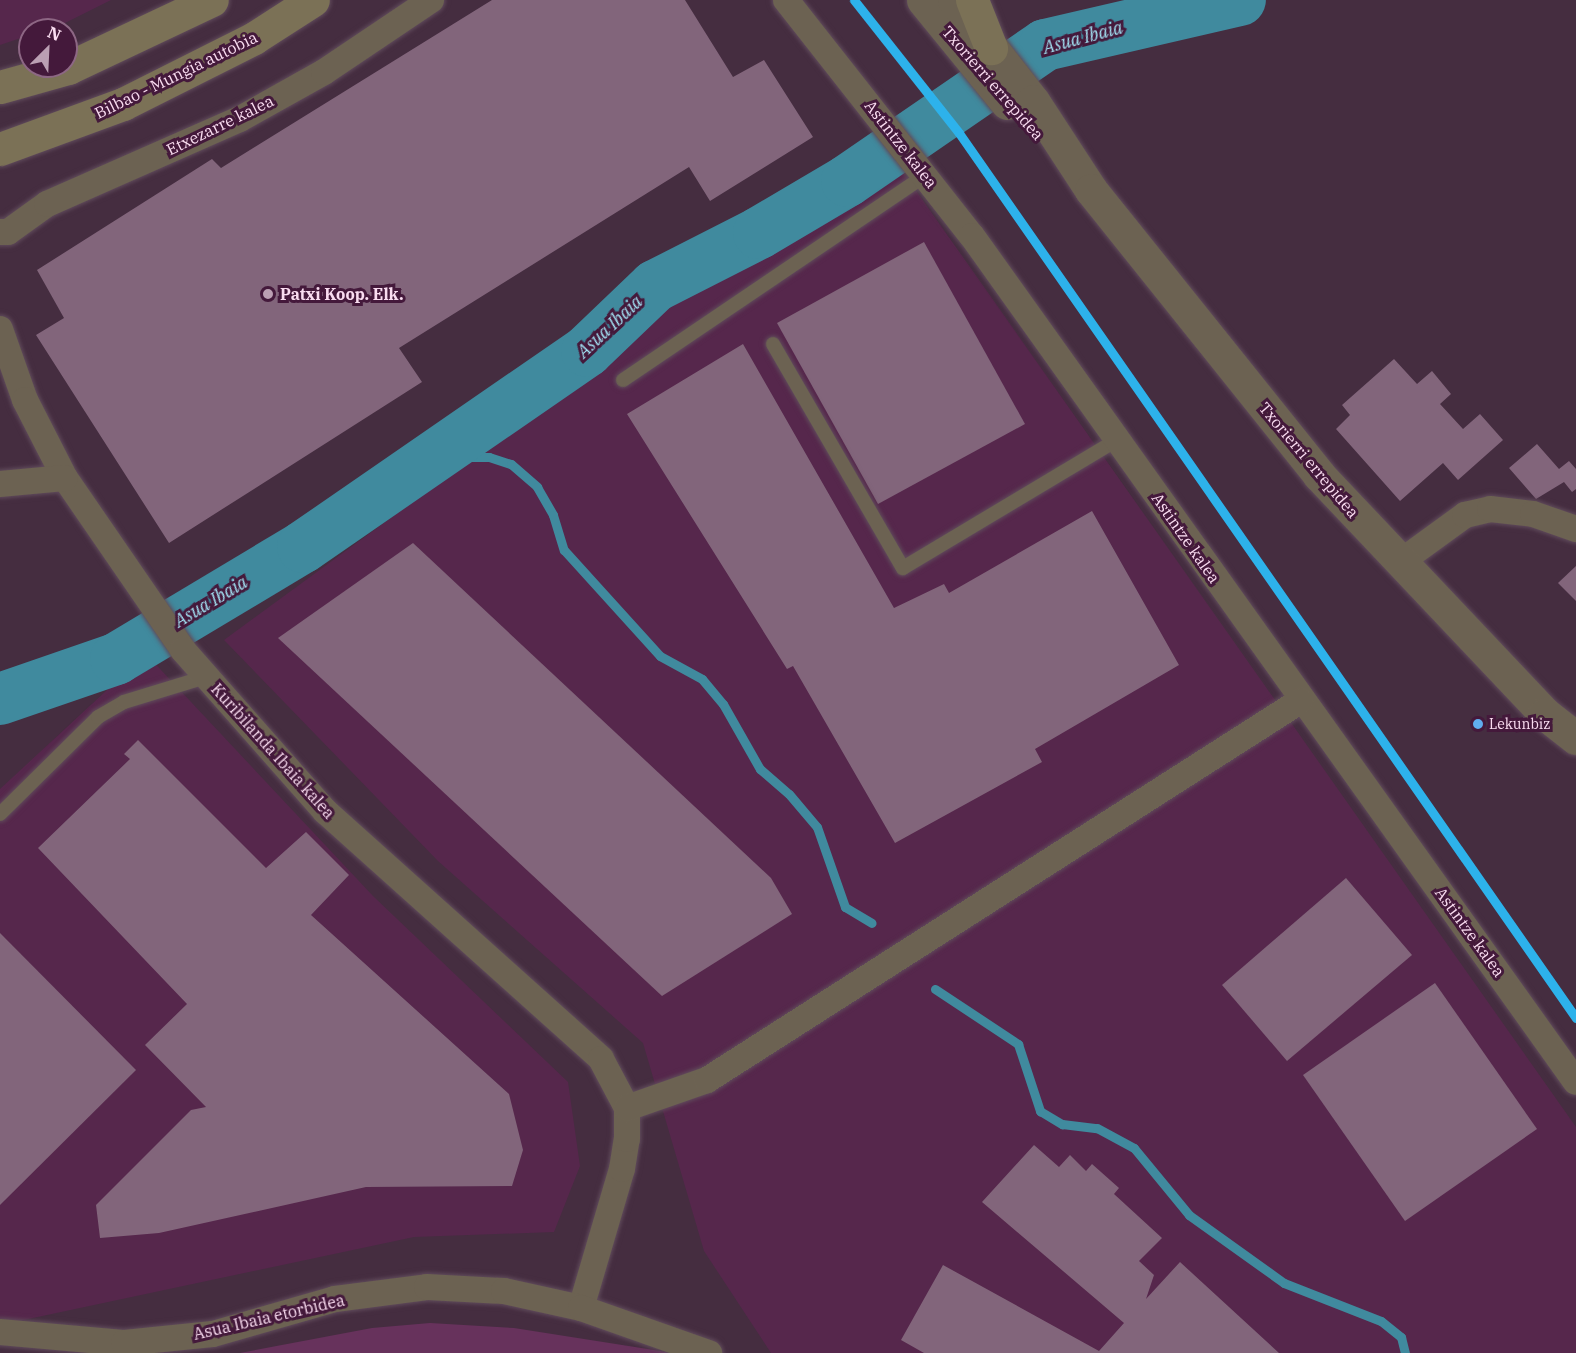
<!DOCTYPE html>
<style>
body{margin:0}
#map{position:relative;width:1576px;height:1353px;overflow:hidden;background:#452d40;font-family:"IBM Plex Serif",serif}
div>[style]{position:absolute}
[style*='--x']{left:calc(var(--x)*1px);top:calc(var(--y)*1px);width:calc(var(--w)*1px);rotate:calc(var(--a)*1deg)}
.built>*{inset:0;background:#56274c}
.green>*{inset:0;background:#67325c}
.stream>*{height:9px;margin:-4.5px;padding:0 4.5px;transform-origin:4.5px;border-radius:4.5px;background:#408a9e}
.river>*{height:52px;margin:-26px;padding:0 26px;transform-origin:26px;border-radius:26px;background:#408a9e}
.building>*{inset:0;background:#82657b}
.roads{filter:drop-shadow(0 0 2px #604b5b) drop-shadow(0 0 2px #604b5b)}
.service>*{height:14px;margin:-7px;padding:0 7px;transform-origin:7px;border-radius:7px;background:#6c6252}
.minor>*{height:26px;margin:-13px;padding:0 13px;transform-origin:13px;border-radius:13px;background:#6c6252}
.tertiary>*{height:33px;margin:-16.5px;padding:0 16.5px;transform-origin:16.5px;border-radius:16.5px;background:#6c6252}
.motorway>*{height:33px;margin:-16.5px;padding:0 16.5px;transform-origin:16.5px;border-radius:16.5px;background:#7b7156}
.rail-1>*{height:9px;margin:-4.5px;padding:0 4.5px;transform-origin:4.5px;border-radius:4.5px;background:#2db2eb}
.dots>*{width:16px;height:16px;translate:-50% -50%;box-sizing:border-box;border:3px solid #44193b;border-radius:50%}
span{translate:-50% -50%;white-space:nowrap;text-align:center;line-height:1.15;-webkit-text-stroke:6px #44193b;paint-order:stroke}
.bus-label{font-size:14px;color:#faddf1}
.left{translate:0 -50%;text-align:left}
.street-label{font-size:16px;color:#faddf1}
.poi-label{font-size:16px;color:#faddf1;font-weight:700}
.water-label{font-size:18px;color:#a3e3f4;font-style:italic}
.north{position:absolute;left:18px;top:18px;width:60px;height:60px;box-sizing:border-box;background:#44193b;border:2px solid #8d6784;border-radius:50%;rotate:24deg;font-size:16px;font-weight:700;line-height:24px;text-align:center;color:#faddf1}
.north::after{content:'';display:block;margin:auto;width:21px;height:27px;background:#bb9fb3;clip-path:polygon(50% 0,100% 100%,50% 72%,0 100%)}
</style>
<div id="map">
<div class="built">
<div style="clip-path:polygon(0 0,111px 0,65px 23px,30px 30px,30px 35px,0 45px)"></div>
<div style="clip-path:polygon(893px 158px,1576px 1127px,1576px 1353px,771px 1353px,704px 1251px,643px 1043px,438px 861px,224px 640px,485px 449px,696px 272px,859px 185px)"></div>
<div style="clip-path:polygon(146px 654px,373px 896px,568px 1082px,580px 1166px,554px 1232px,414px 1237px,0 1325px,0 789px)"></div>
</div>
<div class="green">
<div style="clip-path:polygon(430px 1323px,514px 1328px,673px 1353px,240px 1353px,372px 1328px)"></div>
</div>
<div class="stream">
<div style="--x:433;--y:457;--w:56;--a:0"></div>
<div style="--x:489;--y:457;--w:23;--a:18"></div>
<div style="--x:511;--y:464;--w:35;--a:41"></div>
<div style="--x:537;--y:487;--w:32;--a:60"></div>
<div style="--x:553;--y:515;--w:37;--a:73"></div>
<div style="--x:564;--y:550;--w:143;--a:47.8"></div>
<div style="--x:660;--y:656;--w:48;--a:28.7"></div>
<div style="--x:702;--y:679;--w:33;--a:50"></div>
<div style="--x:723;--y:704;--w:75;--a:60.4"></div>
<div style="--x:760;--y:769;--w:38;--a:41"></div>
<div style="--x:789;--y:794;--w:43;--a:49.7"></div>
<div style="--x:817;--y:827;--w:85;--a:70.7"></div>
<div style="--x:845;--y:907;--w:31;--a:31"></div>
<div style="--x:935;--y:989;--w:100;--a:33.5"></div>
<div style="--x:1018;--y:1044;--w:71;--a:71.8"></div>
<div style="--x:1040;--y:1111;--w:26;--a:31"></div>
<div style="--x:1062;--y:1124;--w:35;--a:7"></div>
<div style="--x:1097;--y:1128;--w:42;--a:28.4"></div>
<div style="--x:1134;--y:1148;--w:87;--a:50.6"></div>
<div style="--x:1189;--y:1215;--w:117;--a:35.6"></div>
<div style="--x:1284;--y:1283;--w:104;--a:21.4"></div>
<div style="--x:1381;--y:1321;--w:26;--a:39"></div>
<div style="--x:1401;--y:1337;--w:16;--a:76"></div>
</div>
<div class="river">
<div style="--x:0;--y:699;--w:123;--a:-19"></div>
<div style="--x:116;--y:659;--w:218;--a:-30.9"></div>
<div style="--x:303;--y:547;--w:345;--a:-34.6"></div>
<div style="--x:587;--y:351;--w:94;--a:-43.7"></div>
<div style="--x:655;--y:286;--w:117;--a:-27"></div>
<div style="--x:759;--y:233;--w:102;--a:-30.6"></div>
<div style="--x:847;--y:181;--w:240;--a:-34.5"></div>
<div style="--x:1045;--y:45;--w:200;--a:-13"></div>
</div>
<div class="building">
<div style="clip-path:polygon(492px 0,685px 0,733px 77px,764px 60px,813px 137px,710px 201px,689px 167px,399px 348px,422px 382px,169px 543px,36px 335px,64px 318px,37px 270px,212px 159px,221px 168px)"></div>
<div style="clip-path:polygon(924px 242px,1025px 424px,878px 504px,777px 323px)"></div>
<div style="clip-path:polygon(743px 344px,894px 608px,944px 584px,949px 593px,1092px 511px,1179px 665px,1035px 749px,1042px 762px,895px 843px,793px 666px,787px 669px,627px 414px)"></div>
<div style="clip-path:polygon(1394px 359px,1417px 384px,1432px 371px,1451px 394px,1440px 404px,1463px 429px,1480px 414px,1503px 440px,1458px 480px,1443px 463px,1400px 501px,1336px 429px,1350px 415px,1342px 405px)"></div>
<div style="clip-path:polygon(1537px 444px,1559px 469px,1569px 461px,1576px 469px,1576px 489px,1572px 492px,1564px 482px,1536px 499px,1509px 468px)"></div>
<div style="clip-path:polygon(413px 543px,771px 878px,792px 914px,662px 996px,278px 638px)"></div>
<div style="clip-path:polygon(1576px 566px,1576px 601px,1558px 583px)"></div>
<div style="clip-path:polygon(138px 740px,266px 868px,306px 832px,349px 875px,311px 915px,509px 1094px,523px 1150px,512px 1186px,366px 1187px,159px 1233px,100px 1238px,96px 1205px,191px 1110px,206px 1107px,145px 1045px,187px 1004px,38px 848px,130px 759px,124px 754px)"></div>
<div style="clip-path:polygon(1346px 878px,1412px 955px,1287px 1061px,1222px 985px)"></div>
<div style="clip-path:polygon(0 933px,136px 1070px,0 1205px)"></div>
<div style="clip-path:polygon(1435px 983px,1537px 1129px,1405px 1221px,1303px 1075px)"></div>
<div style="clip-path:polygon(1034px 1145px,1059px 1167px,1070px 1155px,1086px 1171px,1092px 1164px,1119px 1188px,1114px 1194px,1162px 1238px,1139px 1261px,1154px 1275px,1146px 1299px,1180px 1262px,1279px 1353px,924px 1353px,901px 1340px,943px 1265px,1099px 1351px,1124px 1323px,982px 1202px)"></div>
</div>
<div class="roads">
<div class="service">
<div style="--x:773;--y:344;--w:259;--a:59.9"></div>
<div style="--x:903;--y:568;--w:249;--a:-30.9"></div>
<div style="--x:623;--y:380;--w:366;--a:-34.1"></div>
<div style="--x:0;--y:814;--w:138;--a:-44.7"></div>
<div style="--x:98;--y:717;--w:30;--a:-30"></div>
<div style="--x:124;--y:702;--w:86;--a:-17"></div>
</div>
<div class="minor">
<div style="--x:786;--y:0;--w:300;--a:51.8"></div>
<div style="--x:972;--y:236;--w:1039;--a:54.48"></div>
<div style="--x:0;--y:232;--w:8;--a:0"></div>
<div style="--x:8;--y:232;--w:48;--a:-35.7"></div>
<div style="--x:47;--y:204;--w:211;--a:-23.8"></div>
<div style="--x:240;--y:119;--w:96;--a:-29.2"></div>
<div style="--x:324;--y:72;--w:129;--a:-33.9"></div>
<div style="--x:0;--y:329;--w:75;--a:70.6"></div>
<div style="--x:25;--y:400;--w:88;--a:62.9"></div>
<div style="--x:65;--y:478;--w:209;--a:55.5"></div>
<div style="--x:183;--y:650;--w:215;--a:48.6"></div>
<div style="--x:325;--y:811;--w:371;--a:41.9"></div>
<div style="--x:601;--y:1059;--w:55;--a:62"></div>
<div style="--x:0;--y:484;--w:65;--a:-5.3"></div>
<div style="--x:1399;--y:563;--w:82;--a:-36"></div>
<div style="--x:1465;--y:515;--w:26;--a:-13"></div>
<div style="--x:1490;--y:509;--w:43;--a:6.6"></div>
<div style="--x:1533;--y:514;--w:46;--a:19.2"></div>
<div style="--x:581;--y:1308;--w:145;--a:-73.6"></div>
<div style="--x:622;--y:1169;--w:30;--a:-81"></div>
<div style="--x:627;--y:1139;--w:31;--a:-90"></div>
<div style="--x:627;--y:1108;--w:85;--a:-19.3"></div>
<div style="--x:707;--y:1080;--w:704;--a:-32.58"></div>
<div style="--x:0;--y:1332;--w:124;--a:5.1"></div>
<div style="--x:124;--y:1343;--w:89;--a:-5.8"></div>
<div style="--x:213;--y:1334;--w:127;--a:-16"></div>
<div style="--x:335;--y:1299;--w:93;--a:-7.4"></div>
<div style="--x:427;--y:1287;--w:77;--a:3"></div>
<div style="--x:504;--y:1291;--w:79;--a:12.4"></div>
<div style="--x:581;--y:1308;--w:136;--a:19.4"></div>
</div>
<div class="tertiary">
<div style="--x:923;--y:0;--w:133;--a:50.8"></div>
<div style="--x:954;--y:0;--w:128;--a:52"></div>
<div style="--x:1033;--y:101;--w:106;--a:56.9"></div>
<div style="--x:1091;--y:190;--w:365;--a:51.3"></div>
<div style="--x:1319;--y:475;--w:329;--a:46.6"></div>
<div style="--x:1545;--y:714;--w:39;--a:38"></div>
</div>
<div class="motorway">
<div style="--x:972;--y:0;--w:52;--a:68.4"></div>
<div style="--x:0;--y:87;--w:71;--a:-15.6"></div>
<div style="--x:68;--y:68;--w:159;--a:-25.3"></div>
<div style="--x:0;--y:149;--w:131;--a:-20.1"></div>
<div style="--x:123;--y:104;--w:147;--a:-26.7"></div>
<div style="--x:254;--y:38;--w:70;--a:-32.8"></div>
</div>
</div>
<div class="rail-1">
<div style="--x:854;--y:0;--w:169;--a:51.7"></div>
<div style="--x:959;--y:133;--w:1079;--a:55.12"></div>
</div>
<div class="dots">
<div style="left:268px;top:294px;background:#bb9fb3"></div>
<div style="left:1478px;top:724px;background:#60acee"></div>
</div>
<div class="bus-label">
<span class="left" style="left:1489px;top:724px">Lekunbiz</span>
</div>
<div class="street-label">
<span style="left:176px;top:75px;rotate:-26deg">Bilbao - Mungia autobia</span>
<span style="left:993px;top:83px;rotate:49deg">Txorierri errepidea</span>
<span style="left:220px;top:125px;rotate:-26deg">Etxezarre kalea</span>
<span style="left:901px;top:144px;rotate:52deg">Astintze kalea</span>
<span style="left:1309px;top:460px;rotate:50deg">Txorierri errepidea</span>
<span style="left:1186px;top:538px;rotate:55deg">Astintze kalea</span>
<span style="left:273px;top:751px;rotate:48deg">Kuribilanda Ibaia kalea</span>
<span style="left:1470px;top:932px;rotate:54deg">Astintze kalea</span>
<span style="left:269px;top:1317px;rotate:-13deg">Asua Ibaia etorbidea</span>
</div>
<div class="poi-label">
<span class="left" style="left:280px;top:294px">Patxi Koop. Elk.</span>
</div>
<div class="water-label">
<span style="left:1083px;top:38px;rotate:-15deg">Asua Ibaia</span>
<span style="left:610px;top:327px;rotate:-43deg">Asua Ibaia</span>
<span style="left:211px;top:602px;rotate:-31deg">Asua Ibaia</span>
</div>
<div class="north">N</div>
</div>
